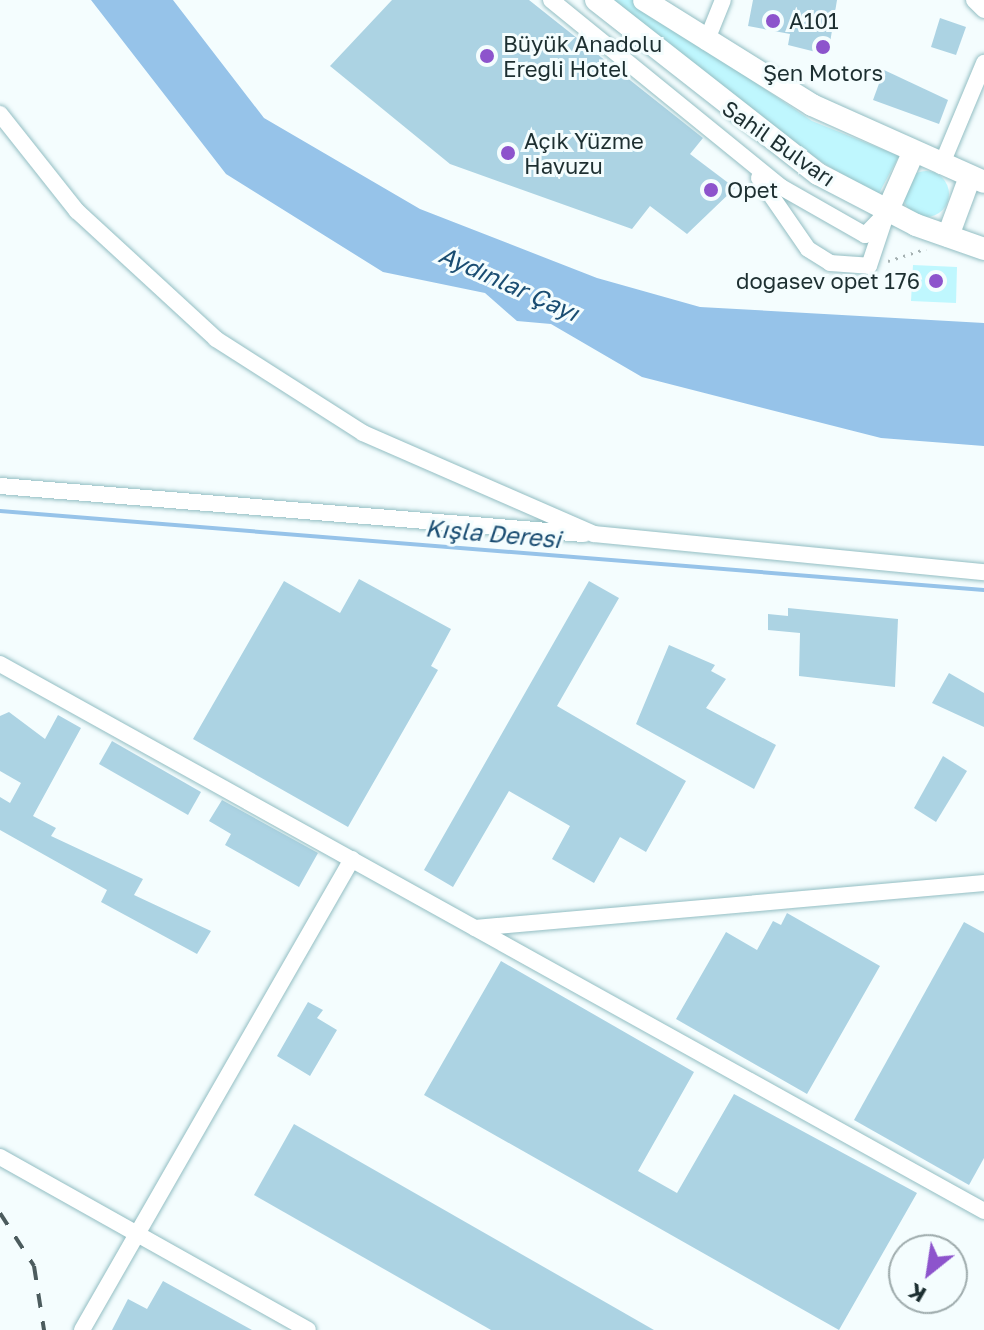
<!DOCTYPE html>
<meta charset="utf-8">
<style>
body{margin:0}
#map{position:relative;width:984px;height:1330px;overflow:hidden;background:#f4fdfe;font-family:"Golos Text",sans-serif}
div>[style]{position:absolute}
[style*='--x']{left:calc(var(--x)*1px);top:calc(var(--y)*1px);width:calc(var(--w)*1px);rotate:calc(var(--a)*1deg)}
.green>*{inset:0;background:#bff7fe}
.round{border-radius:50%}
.water>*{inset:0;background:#96c3e9}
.stream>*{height:4px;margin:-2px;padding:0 2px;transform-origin:2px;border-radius:2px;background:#96c3e9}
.building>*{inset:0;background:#acd3e3}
.path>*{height:3px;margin-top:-1.5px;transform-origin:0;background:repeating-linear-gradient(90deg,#a5b1b2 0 2px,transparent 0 8px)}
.roads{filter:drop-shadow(0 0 2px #93bec3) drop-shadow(0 0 2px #93bec3)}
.minor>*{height:16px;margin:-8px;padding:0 8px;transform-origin:8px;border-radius:8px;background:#fff}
.highway>*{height:22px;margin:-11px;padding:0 11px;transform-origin:11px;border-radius:11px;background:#fff}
.rail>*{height:4px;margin-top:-2px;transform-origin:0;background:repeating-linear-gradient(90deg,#4c5c5e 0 14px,transparent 0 28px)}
.dots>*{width:22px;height:22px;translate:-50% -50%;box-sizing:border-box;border:4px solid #f4fdfe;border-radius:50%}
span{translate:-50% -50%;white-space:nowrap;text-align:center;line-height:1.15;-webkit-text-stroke:6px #f4fdfe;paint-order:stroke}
.poi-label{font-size:22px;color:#1d2f31}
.left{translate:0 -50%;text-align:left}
.right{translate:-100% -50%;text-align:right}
.street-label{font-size:22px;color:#1d2f31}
.water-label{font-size:24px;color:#1a4d72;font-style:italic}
.north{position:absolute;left:888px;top:1234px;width:80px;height:80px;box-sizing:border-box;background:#f4fdfe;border:2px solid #9eabac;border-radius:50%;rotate:210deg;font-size:22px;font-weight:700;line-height:32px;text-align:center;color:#1d2f31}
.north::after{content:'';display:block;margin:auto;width:28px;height:36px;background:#8d54cc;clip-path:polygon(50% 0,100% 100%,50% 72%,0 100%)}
</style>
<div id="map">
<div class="green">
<div style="clip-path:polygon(613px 0,633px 0,812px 121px,899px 156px,877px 197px,764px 125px)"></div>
<div class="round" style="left:903px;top:171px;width:46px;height:46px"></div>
<div style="clip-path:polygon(913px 265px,957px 267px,956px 303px,911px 301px)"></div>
</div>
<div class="water">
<div style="clip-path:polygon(91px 0,173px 0,264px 118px,420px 209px,597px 278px,700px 307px,984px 323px,984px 446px,881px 438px,642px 377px,551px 324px,517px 321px,485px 293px,383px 272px,226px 174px)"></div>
</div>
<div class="stream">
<div style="--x:0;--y:511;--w:987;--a:4.59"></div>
</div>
<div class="building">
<div style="clip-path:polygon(392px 0,529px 0,703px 138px,690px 154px,735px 188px,687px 234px,650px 206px,632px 229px,450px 164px,330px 66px)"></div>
<div style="clip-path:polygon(753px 0,837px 0,828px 55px,788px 45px,790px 34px,748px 26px)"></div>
<div style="clip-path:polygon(940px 18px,966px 27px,956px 55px,931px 47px)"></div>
<div style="clip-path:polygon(884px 70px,948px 100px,939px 124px,873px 100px)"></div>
<div style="clip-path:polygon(359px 579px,451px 629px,431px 666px,438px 670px,348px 827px,193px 739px,284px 581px,340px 613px)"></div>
<div style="clip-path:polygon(589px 581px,619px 598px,557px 706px,686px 781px,646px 852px,620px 837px,594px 883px,552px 859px,570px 826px,509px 791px,453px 887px,424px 870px)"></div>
<div style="clip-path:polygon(788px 608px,898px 619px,895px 687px,799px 676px,800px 633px,768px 630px,768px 614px,788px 616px)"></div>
<div style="clip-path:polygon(669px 645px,715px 665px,711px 671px,726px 679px,706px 708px,776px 745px,754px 789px,636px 724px)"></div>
<div style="clip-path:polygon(949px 673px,984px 693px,984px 727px,932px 703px)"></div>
<div style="clip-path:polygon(9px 712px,45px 739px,58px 715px,81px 728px,33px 816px,56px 828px,51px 836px,143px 879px,134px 895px,211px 931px,197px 954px,101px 902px,107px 890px,0 830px,0 797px,10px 803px,21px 783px,0 771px,0 716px)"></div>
<div style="clip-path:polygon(112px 741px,201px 792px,188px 815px,99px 764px)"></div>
<div style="clip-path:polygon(943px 756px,967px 771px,936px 822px,914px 808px)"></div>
<div style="clip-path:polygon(222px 800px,318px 853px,299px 887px,225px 845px,231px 834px,209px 821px)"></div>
<div style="clip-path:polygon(787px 913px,880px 966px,807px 1094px,676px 1019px,726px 932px,757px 950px,773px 921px,781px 925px)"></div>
<div style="clip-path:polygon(964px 922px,984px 933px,984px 1158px,969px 1185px,854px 1120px)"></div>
<div style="clip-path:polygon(501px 961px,694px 1072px,638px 1171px,677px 1193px,734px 1094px,917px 1193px,839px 1330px,424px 1095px)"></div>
<div style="clip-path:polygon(308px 1002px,323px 1010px,317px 1018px,337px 1030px,310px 1076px,277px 1056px)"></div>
<div style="clip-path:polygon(294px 1124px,654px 1330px,491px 1330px,254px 1195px)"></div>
<div style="clip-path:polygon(163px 1281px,252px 1330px,112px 1330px,128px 1299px,147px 1309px)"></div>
</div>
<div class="path">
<div style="--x:888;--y:261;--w:40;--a:-18"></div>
</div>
<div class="roads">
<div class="minor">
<div style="--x:551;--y:0;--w:296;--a:39.1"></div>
<div style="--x:781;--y:187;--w:97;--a:29.7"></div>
<div style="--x:865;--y:235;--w:32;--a:-46"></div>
<div style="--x:974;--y:0;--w:14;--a:45"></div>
<div style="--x:706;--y:42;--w:45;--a:-68"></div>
<div style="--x:0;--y:114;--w:124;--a:51.6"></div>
<div style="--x:77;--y:211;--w:189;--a:42.6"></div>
<div style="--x:216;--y:339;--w:174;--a:32.6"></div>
<div style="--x:363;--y:433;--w:252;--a:23.6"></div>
<div style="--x:594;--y:534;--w:392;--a:5.6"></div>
<div style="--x:941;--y:166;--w:112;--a:-67.3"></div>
<div style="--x:759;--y:178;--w:86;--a:55.4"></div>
<div style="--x:808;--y:249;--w:26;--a:32"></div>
<div style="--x:830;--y:263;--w:39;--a:4"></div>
<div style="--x:869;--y:266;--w:57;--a:-71.6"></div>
<div style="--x:0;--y:486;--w:586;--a:4.7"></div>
<div style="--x:0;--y:664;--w:1126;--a:29.07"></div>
<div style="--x:475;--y:928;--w:511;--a:-5.05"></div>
<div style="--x:0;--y:1157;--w:353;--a:29.3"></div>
<div style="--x:82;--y:1330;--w:543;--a:-60.18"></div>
</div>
<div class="highway">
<div style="--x:596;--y:0;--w:282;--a:38.1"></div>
<div style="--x:818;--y:174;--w:110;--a:27.5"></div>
<div style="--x:916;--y:225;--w:72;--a:19.4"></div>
<div style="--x:644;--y:0;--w:198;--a:32"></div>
<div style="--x:812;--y:105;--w:188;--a:24.1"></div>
<div style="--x:887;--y:212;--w:64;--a:-66.2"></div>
<div style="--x:948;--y:236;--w:63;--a:-69.6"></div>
</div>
</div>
<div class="rail">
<div style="--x:0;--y:1213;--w:63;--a:57.3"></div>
<div style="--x:34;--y:1266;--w:65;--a:81.1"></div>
</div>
<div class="dots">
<div style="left:773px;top:21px;background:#8d54cc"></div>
<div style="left:823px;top:47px;background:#8d54cc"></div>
<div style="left:487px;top:56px;background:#8d54cc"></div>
<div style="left:508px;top:153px;background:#8d54cc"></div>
<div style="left:711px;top:190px;background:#8d54cc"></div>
<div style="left:936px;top:281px;background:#8d54cc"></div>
</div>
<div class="poi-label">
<span class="left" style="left:789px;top:21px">A101</span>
<span class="left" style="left:503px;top:56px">Büyük Anadolu<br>Ereğli Hotel</span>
<span style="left:823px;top:73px">Şen Motors</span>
<span class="left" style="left:524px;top:153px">Açık Yüzme<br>Havuzu</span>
<span class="left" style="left:727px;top:190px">Opet</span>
<span class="right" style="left:920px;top:281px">dogasev opet 176</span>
</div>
<div class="street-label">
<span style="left:779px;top:143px;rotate:35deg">Sahil Bulvarı</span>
</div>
<div class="water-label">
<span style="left:509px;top:283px;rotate:24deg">Aydınlar Çayı</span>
<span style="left:493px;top:533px;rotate:5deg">Kışla Deresi</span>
</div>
<div class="north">K</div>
</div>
